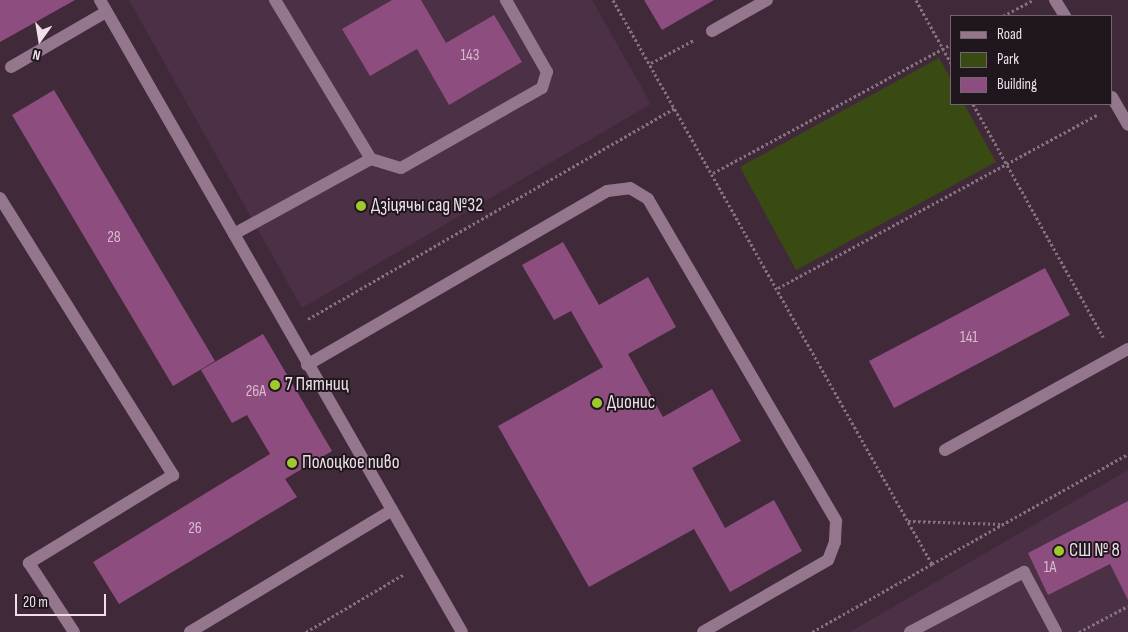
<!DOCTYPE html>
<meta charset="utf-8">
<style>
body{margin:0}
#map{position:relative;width:1128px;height:632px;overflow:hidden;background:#402a3a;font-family:"Sofia Sans Condensed",sans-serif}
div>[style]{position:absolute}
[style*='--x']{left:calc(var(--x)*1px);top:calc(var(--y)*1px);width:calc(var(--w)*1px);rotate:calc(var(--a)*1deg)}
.built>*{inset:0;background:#4c3045}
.green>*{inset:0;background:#3a4a13}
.building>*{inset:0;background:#8d4d7f}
.path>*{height:3px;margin-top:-1.5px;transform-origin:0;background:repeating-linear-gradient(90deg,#867381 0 2.5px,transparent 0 5px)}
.minor>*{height:12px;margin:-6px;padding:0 6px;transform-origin:6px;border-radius:6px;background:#95778d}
.dots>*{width:14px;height:14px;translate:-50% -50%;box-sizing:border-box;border:2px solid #20161d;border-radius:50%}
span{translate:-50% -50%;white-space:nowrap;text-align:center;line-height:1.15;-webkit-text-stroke:4px #20161d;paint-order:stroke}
.number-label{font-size:16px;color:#d6bbcf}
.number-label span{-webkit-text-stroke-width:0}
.poi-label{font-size:19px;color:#eee0ea}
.left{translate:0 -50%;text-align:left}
.legend{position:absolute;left:950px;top:15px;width:162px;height:90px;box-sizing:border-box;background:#20161d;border:1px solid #72676f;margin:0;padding:6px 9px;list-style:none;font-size:15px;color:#eee0ea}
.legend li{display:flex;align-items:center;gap:10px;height:25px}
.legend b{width:25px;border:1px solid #72676f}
.north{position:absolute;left:15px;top:15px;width:50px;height:50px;-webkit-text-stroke:4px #20161d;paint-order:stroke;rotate:193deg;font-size:14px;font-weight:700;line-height:20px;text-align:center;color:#eee0ea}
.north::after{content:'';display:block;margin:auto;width:18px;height:22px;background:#eee0ea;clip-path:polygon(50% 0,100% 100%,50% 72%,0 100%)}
.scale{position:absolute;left:15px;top:594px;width:91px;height:22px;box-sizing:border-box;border:2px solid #eee0ea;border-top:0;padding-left:6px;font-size:15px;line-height:18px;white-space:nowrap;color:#eee0ea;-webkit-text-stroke:4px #20161d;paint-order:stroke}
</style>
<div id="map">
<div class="built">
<div style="clip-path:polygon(129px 0,592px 0,651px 104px,302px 308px)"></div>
<div style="clip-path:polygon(1128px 470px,1128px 632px,850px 632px)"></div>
</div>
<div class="green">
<div style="clip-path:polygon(939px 58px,952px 81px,952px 104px,964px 104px,996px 162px,796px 270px,740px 167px)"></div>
</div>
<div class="building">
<div style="clip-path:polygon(0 0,75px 0,0 42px)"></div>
<div style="clip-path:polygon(392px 0,421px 0,446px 43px,494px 15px,522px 62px,449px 105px,417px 49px,370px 76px,342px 29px)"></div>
<div style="clip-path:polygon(644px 0,714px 0,662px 30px)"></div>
<div style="clip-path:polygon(54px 90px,215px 361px,173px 386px,12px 115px)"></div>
<div style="clip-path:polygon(563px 242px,599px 305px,648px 277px,676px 327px,628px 354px,663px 417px,712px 389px,741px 441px,692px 468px,725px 528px,774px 500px,802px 551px,730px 592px,694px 529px,589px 587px,498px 426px,603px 367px,571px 311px,554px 320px,522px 265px)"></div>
<div style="clip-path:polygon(1045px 268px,1070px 315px,894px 408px,869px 361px)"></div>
<div style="clip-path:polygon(263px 334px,332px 451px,285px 479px,297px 497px,119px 604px,93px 562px,270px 454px,247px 415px,232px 423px,201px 370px)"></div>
<div style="clip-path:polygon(1128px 501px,1128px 600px,1110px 564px,1048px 595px,1028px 553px)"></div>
</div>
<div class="path">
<div style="--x:613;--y:0;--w:648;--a:60.51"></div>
<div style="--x:932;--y:564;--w:138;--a:150.5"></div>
<div style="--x:916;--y:0;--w:74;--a:61"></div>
<div style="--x:1003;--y:16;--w:34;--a:-28"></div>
<div style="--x:651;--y:63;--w:49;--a:-28.1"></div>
<div style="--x:973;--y:104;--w:267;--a:60.8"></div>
<div style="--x:713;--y:173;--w:272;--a:-28.4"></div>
<div style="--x:778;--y:288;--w:364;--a:-28.5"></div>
<div style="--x:308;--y:319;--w:425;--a:-29.9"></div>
<div style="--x:908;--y:521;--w:94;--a:1.8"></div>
<div style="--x:932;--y:564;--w:225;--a:-29.3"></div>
<div style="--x:306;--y:632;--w:114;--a:-30.6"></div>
<div style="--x:1079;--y:632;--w:55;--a:-28"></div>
</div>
<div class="minor">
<div style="--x:100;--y:0;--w:728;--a:60.2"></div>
<div style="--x:275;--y:0;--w:186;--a:58.9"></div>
<div style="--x:371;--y:159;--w:31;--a:17"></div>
<div style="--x:401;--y:168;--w:162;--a:-29.6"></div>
<div style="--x:542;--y:88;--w:17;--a:-73"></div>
<div style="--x:547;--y:72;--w:83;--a:-119.7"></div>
<div style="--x:1055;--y:0;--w:19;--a:58"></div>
<div style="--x:712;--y:31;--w:63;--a:-29.4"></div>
<div style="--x:11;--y:67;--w:110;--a:-30.1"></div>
<div style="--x:1112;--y:97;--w:32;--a:60"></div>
<div style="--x:0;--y:198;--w:327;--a:58"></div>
<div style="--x:173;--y:475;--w:169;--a:148.6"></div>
<div style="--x:29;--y:563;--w:82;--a:56.9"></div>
<div style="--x:234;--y:234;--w:156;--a:-28.7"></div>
<div style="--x:307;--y:365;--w:347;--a:-30.1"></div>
<div style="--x:607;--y:191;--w:23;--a:-7"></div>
<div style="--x:630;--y:188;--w:21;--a:31"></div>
<div style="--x:648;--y:199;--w:373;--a:59.7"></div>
<div style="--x:836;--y:521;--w:21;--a:93"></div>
<div style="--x:835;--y:542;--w:19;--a:111"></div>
<div style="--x:828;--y:560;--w:144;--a:150.1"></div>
<div style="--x:945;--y:450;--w:209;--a:-28.9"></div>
<div style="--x:190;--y:632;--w:236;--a:-31.1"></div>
<div style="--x:910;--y:632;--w:129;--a:-27.8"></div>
<div style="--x:1024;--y:572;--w:68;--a:61.9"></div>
</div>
<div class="dots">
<div style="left:361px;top:206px;background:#9fca2d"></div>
<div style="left:275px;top:385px;background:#9fca2d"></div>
<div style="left:597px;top:403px;background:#9fca2d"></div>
<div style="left:292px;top:463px;background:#9fca2d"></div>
<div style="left:1059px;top:551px;background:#9fca2d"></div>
</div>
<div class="number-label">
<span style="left:470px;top:56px">143</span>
<span style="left:114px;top:238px">28</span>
<span style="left:969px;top:338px">141</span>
<span style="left:256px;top:392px">26А</span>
<span style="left:195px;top:529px">26</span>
<span style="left:1050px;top:568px">1А</span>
</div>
<div class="poi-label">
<span class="left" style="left:371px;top:206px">Дзіцячы сад №32</span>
<span class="left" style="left:285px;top:385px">7 Пятниц</span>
<span class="left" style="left:607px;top:403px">Дионис</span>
<span class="left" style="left:302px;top:463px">Полоцкое пиво</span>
<span class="left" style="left:1069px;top:551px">СШ № 8</span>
</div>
<ul class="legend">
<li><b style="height:6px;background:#95778d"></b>Road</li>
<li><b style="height:14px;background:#3a4a13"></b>Park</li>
<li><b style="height:14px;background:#8d4d7f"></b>Building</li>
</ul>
<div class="north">N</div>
<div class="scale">20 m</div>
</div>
